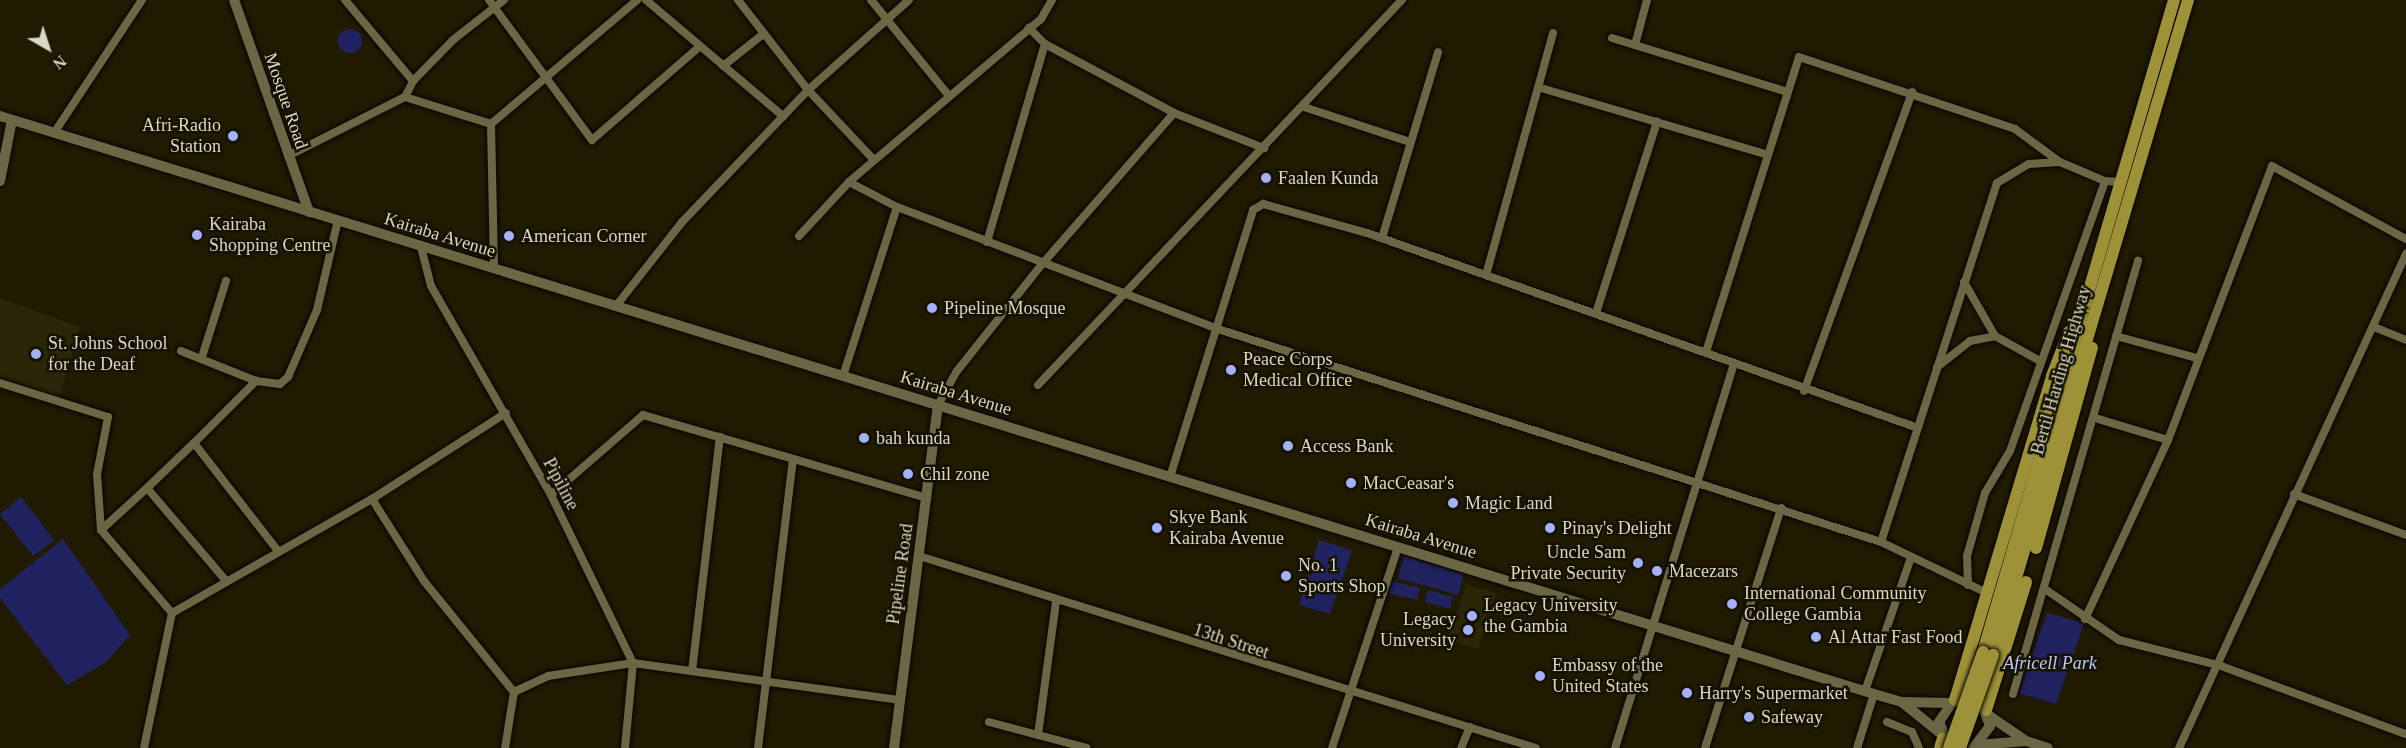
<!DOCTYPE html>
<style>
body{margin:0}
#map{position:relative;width:2406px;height:748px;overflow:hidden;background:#201b00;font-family:Georgia,serif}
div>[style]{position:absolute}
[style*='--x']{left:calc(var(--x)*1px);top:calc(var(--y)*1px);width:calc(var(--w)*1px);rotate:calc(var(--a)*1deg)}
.built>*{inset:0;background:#2b2607}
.green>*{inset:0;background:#212360}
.round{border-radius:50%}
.roads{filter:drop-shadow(0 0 2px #0a0500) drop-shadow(0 0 2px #0a0500)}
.street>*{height:8px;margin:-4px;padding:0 4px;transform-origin:4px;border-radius:4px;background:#6b6745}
.secondary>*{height:10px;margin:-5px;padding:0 5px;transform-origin:5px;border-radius:5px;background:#6b6745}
.primary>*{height:12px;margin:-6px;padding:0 6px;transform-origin:6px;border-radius:6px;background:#9d9238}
.bridges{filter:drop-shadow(0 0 2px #0a0500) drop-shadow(0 0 2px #0a0500)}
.primary-bridge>*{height:12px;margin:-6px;padding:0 6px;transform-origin:6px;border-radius:6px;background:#9d9238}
.dots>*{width:16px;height:16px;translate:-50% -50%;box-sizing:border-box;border:3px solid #151200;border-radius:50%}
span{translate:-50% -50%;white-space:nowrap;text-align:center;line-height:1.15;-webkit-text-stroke:5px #151200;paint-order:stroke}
.street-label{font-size:18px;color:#dad8c6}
.poi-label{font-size:18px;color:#dad8c6}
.right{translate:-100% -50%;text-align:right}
.left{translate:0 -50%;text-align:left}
.park-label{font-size:18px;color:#c1c9f2;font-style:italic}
.north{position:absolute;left:18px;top:18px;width:60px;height:60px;-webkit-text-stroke:4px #151200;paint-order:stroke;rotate:141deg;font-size:16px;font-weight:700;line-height:24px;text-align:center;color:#dad8c6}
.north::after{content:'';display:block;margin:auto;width:21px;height:27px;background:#dad8c6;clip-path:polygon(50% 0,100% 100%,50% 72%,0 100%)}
</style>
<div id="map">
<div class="built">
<div style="clip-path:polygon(0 298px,80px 327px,59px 399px,0 380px)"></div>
<div style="clip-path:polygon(1466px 584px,1496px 593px,1478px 649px,1448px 640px)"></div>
</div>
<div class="green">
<div class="round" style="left:338px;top:29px;width:24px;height:24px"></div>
<div style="clip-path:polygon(21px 497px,54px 540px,33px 556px,0 514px)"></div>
<div style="clip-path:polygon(63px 539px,130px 635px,105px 663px,67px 685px,0 598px,0 589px)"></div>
<div style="clip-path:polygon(1319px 540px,1352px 550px,1330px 614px,1299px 605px)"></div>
<div style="clip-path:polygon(1404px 556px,1464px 574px,1458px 595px,1398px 578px)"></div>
<div style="clip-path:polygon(1391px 581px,1420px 588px,1417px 600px,1388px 593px)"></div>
<div style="clip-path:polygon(1428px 590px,1453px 597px,1450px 609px,1425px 602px)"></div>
<div style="clip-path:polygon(2047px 613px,2084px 623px,2056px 704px,2019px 693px)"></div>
</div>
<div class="roads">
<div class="street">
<div style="--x:345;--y:0;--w:106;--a:50"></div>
<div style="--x:489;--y:0;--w:174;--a:53.7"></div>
<div style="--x:592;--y:140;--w:143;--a:-41"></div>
<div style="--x:646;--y:0;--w:180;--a:40.3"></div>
<div style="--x:738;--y:0;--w:114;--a:52.1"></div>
<div style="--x:808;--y:90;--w:95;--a:46.7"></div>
<div style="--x:871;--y:0;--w:124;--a:50.9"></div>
<div style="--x:1052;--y:0;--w:22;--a:120"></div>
<div style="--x:1041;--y:19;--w:252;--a:139.7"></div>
<div style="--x:849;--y:182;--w:54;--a:27.5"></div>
<div style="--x:897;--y:207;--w:343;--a:20.8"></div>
<div style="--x:1218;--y:329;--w:696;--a:17.81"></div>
<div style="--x:1881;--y:542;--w:118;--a:25.7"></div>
<div style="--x:1612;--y:38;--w:180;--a:17.1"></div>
<div style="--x:1045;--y:44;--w:146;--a:28.1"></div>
<div style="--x:1174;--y:113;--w:97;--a:21.3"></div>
<div style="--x:1635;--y:45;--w:47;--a:-75.1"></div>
<div style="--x:723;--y:66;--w:50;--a:-38.5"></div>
<div style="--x:1541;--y:88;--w:234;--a:16.4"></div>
<div style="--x:405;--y:97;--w:90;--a:17.4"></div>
<div style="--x:1304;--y:107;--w:108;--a:18.3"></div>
<div style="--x:491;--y:124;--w:192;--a:-40.3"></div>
<div style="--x:491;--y:124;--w:144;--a:88.8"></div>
<div style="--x:54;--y:133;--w:159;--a:-56.5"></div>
<div style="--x:288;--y:156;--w:131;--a:-26.8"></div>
<div style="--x:405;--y:97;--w:18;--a:-63"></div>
<div style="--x:413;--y:81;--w:57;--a:-45.7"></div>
<div style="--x:453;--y:40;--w:65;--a:-38.1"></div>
<div style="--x:799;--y:236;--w:74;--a:-47.2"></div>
<div style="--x:1382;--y:238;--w:194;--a:-73.2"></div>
<div style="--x:987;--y:242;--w:206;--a:-73.7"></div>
<div style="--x:1045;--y:44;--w:23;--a:-135"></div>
<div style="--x:421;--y:247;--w:40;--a:75.6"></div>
<div style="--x:431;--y:286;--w:241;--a:60.1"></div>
<div style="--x:551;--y:495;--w:187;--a:64"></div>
<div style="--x:633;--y:663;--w:85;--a:95.4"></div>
<div style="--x:1486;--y:275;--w:251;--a:-74.5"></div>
<div style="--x:1964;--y:282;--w:62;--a:60.1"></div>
<div style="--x:1995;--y:336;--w:51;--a:29.1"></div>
<div style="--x:616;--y:306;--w:107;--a:-51.8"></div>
<div style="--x:682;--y:222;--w:182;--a:-46.3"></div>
<div style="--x:808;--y:90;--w:135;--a:-41.7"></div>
<div style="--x:1596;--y:313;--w:201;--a:-72.3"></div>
<div style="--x:2374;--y:327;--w:35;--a:22"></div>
<div style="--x:2116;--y:336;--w:84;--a:15.2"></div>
<div style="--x:181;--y:351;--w:81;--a:21.8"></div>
<div style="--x:1706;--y:352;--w:309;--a:-72.5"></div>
<div style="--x:1799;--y:57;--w:228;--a:18.4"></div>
<div style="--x:2015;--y:129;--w:56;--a:36.3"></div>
<div style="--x:2060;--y:162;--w:49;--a:22.9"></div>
<div style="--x:2105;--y:181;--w:17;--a:3"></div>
<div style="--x:202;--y:357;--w:80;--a:-72.5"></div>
<div style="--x:1937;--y:367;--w:42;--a:-38.2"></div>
<div style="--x:1970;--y:341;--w:25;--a:-11"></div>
<div style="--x:843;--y:376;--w:177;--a:-72.3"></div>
<div style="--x:0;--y:383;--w:113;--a:17.5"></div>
<div style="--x:108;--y:417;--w:58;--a:100.9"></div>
<div style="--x:97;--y:474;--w:56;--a:85.9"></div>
<div style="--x:1038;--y:385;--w:530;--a:-46.61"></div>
<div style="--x:1804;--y:391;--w:318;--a:-70.1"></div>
<div style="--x:938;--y:405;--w:39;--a:-61"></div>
<div style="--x:957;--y:371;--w:138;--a:-51.5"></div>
<div style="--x:1043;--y:263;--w:199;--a:-48.9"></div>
<div style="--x:2095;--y:418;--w:76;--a:16.8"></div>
<div style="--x:194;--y:443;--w:88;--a:-45"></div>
<div style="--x:256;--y:381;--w:24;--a:7"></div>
<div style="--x:280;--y:384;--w:11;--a:-41"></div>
<div style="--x:288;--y:377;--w:73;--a:-66.6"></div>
<div style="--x:317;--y:310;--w:92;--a:-76.9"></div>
<div style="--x:1170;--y:477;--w:280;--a:-72.7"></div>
<div style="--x:1253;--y:210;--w:12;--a:-31"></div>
<div style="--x:1263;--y:204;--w:108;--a:15.6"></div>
<div style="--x:1367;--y:233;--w:581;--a:19.49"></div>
<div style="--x:147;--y:488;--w:65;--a:-43.8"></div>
<div style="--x:194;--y:443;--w:138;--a:52.1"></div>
<div style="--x:2294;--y:494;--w:119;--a:20.1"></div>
<div style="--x:551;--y:495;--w:122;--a:-41"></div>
<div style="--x:643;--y:415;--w:296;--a:16.3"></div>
<div style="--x:372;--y:499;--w:97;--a:57.6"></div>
<div style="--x:424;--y:581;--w:143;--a:51"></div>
<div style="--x:514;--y:692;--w:57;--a:99.1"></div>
<div style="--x:1881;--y:542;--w:377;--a:-72.1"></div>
<div style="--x:1997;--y:183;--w:37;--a:-31"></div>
<div style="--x:2029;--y:164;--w:30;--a:-4"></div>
<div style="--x:919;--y:556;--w:646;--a:17.29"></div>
<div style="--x:1968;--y:585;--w:29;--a:-92"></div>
<div style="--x:1967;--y:556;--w:66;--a:-74.1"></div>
<div style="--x:1985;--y:493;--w:49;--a:-59.2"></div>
<div style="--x:2010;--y:451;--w:286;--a:-70.6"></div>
<div style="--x:2045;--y:589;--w:90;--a:34.6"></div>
<div style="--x:2119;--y:640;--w:102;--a:14.2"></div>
<div style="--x:2218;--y:665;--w:200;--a:20.2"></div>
<div style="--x:172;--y:613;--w:109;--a:-130.5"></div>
<div style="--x:101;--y:530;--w:62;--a:-42.4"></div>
<div style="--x:147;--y:488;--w:123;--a:49.6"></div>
<div style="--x:2085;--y:619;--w:197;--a:-65.1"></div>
<div style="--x:2168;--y:440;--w:293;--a:-69.2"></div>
<div style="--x:2272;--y:166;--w:153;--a:28.6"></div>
<div style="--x:692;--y:671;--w:236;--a:-83.2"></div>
<div style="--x:1865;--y:691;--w:139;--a:-71"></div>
<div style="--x:514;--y:692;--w:38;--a:-25"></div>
<div style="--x:548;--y:676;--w:86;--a:-8.7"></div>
<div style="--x:633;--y:663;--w:270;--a:7.9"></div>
<div style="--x:2013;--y:694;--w:451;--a:-73.9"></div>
<div style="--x:989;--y:722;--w:101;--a:14.9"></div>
<div style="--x:1887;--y:722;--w:27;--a:22"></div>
<div style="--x:1912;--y:732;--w:17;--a:66"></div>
<div style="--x:1038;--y:735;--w:135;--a:-82.3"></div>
<div style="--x:144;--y:748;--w:138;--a:-78.3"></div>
<div style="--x:172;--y:613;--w:230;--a:-29.7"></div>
<div style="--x:372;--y:499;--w:159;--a:-32.7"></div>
<div style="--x:758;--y:748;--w:290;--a:-83.1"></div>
<div style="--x:1332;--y:748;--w:212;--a:-71.8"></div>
<div style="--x:1461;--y:748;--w:23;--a:-67"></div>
<div style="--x:1615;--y:748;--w:403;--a:-72.8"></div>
<div style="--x:1705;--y:748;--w:252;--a:-72.4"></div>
<div style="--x:1857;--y:748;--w:57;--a:-72.5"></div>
<div style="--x:2179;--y:748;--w:544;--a:-65.32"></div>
</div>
<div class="secondary">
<div style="--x:234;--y:0;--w:225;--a:70.5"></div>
<div style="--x:0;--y:116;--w:1961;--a:17.14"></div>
<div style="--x:1874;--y:694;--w:29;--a:16"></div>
<div style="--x:1902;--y:702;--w:48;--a:1.2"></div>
<div style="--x:0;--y:181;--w:62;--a:-78.9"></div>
<div style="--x:1903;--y:703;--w:48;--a:39"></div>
<div style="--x:1988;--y:715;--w:46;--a:34.4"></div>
<div style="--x:1948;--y:743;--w:23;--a:-113"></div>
<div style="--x:1939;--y:722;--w:25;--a:-56"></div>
<div style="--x:1978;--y:745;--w:48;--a:-4.8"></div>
<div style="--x:2026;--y:741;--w:23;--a:18"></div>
<div style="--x:894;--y:748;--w:346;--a:-82.7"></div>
<div style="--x:1973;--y:748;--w:28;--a:-52"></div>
<div style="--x:1990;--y:726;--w:22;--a:-111"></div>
</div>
<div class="primary">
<div style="--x:2036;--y:548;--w:208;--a:-74.4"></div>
<div style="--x:1983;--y:652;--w:679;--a:-73.67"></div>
<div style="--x:1993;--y:655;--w:683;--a:-73.42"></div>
<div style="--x:1955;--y:700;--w:338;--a:-73.3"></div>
<div style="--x:2052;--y:376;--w:47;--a:-68.9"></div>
<div style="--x:2069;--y:332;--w:15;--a:-37"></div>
<div style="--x:1986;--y:710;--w:134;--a:-72.6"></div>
<div style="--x:1940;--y:748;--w:10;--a:-73"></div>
</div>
</div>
<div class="bridges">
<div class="primary-bridge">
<div style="--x:1949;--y:748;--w:102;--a:-70.5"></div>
<div style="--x:1960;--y:748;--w:99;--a:-70.5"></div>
</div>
</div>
<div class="dots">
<div style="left:233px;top:136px;background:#a5b1fc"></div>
<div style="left:1266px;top:178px;background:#a5b1fc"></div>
<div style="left:197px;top:235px;background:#a5b1fc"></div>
<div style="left:509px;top:236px;background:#a5b1fc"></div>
<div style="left:932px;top:308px;background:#a5b1fc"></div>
<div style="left:36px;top:354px;background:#a5b1fc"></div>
<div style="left:1231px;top:370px;background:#a5b1fc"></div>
<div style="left:864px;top:438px;background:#a5b1fc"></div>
<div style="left:1288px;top:446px;background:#a5b1fc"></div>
<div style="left:908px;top:474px;background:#a5b1fc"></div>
<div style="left:1351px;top:483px;background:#a5b1fc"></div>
<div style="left:1453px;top:503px;background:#a5b1fc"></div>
<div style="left:1157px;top:528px;background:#a5b1fc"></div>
<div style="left:1550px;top:528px;background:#a5b1fc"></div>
<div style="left:1638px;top:563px;background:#a5b1fc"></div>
<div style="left:1657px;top:571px;background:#a5b1fc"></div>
<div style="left:1286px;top:576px;background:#a5b1fc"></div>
<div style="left:1732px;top:604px;background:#a5b1fc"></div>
<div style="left:1472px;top:616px;background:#a5b1fc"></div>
<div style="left:1468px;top:630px;background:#a5b1fc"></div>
<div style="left:1816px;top:637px;background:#a5b1fc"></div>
<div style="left:1540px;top:676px;background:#a5b1fc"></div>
<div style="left:1687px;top:693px;background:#a5b1fc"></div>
<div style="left:1749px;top:717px;background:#a5b1fc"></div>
</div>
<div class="street-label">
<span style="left:286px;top:101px;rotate:71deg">Mosque Road</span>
<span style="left:440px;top:235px;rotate:17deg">Kairaba Avenue</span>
<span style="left:2061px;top:370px;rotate:-74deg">Bertil Harding Highway</span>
<span style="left:956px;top:393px;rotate:17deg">Kairaba Avenue</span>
<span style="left:561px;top:484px;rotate:62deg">Pipiline</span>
<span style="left:1421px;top:536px;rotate:17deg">Kairaba Avenue</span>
<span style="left:900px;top:574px;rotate:-82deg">Pipeline Road</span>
<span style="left:1231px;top:641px;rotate:18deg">13th Street</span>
</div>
<div class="poi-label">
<span class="right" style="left:221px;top:136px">Afri-Radio<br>Station</span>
<span class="left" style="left:1278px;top:178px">Faalen Kunda</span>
<span class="left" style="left:209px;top:235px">Kairaba<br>Shopping Centre</span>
<span class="left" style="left:521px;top:236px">American Corner</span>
<span class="left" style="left:944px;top:308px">Pipeline Mosque</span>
<span class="left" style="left:48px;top:354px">St. Johns School<br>for the Deaf</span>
<span class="left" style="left:1243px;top:370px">Peace Corps<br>Medical Office</span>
<span class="left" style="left:876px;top:438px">bah kunda</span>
<span class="left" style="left:1300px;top:446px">Access Bank</span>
<span class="left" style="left:920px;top:474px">Chil zone</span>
<span class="left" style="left:1363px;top:483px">MacCeasar's</span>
<span class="left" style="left:1465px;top:503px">Magic Land</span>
<span class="left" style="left:1169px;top:528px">Skye Bank<br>Kairaba Avenue</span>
<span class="left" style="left:1562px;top:528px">Pinay's Delight</span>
<span class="right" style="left:1626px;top:563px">Uncle Sam<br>Private Security</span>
<span class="left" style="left:1298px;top:576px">No. 1<br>Sports Shop</span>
<span class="left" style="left:1669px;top:571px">Macezars</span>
<span class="left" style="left:1744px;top:604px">International Community<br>College Gambia</span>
<span class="left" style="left:1484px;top:616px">Legacy University<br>the Gambia</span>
<span class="right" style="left:1456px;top:630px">Legacy<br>University</span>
<span class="left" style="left:1828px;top:637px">Al Attar Fast Food</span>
<span class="left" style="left:1552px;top:676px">Embassy of the<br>United States</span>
<span class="left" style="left:1699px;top:693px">Harry's Supermarket</span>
<span class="left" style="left:1761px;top:717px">Safeway</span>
</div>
<div class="park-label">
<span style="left:2050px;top:663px">Africell Park</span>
</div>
<div class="north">N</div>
</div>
